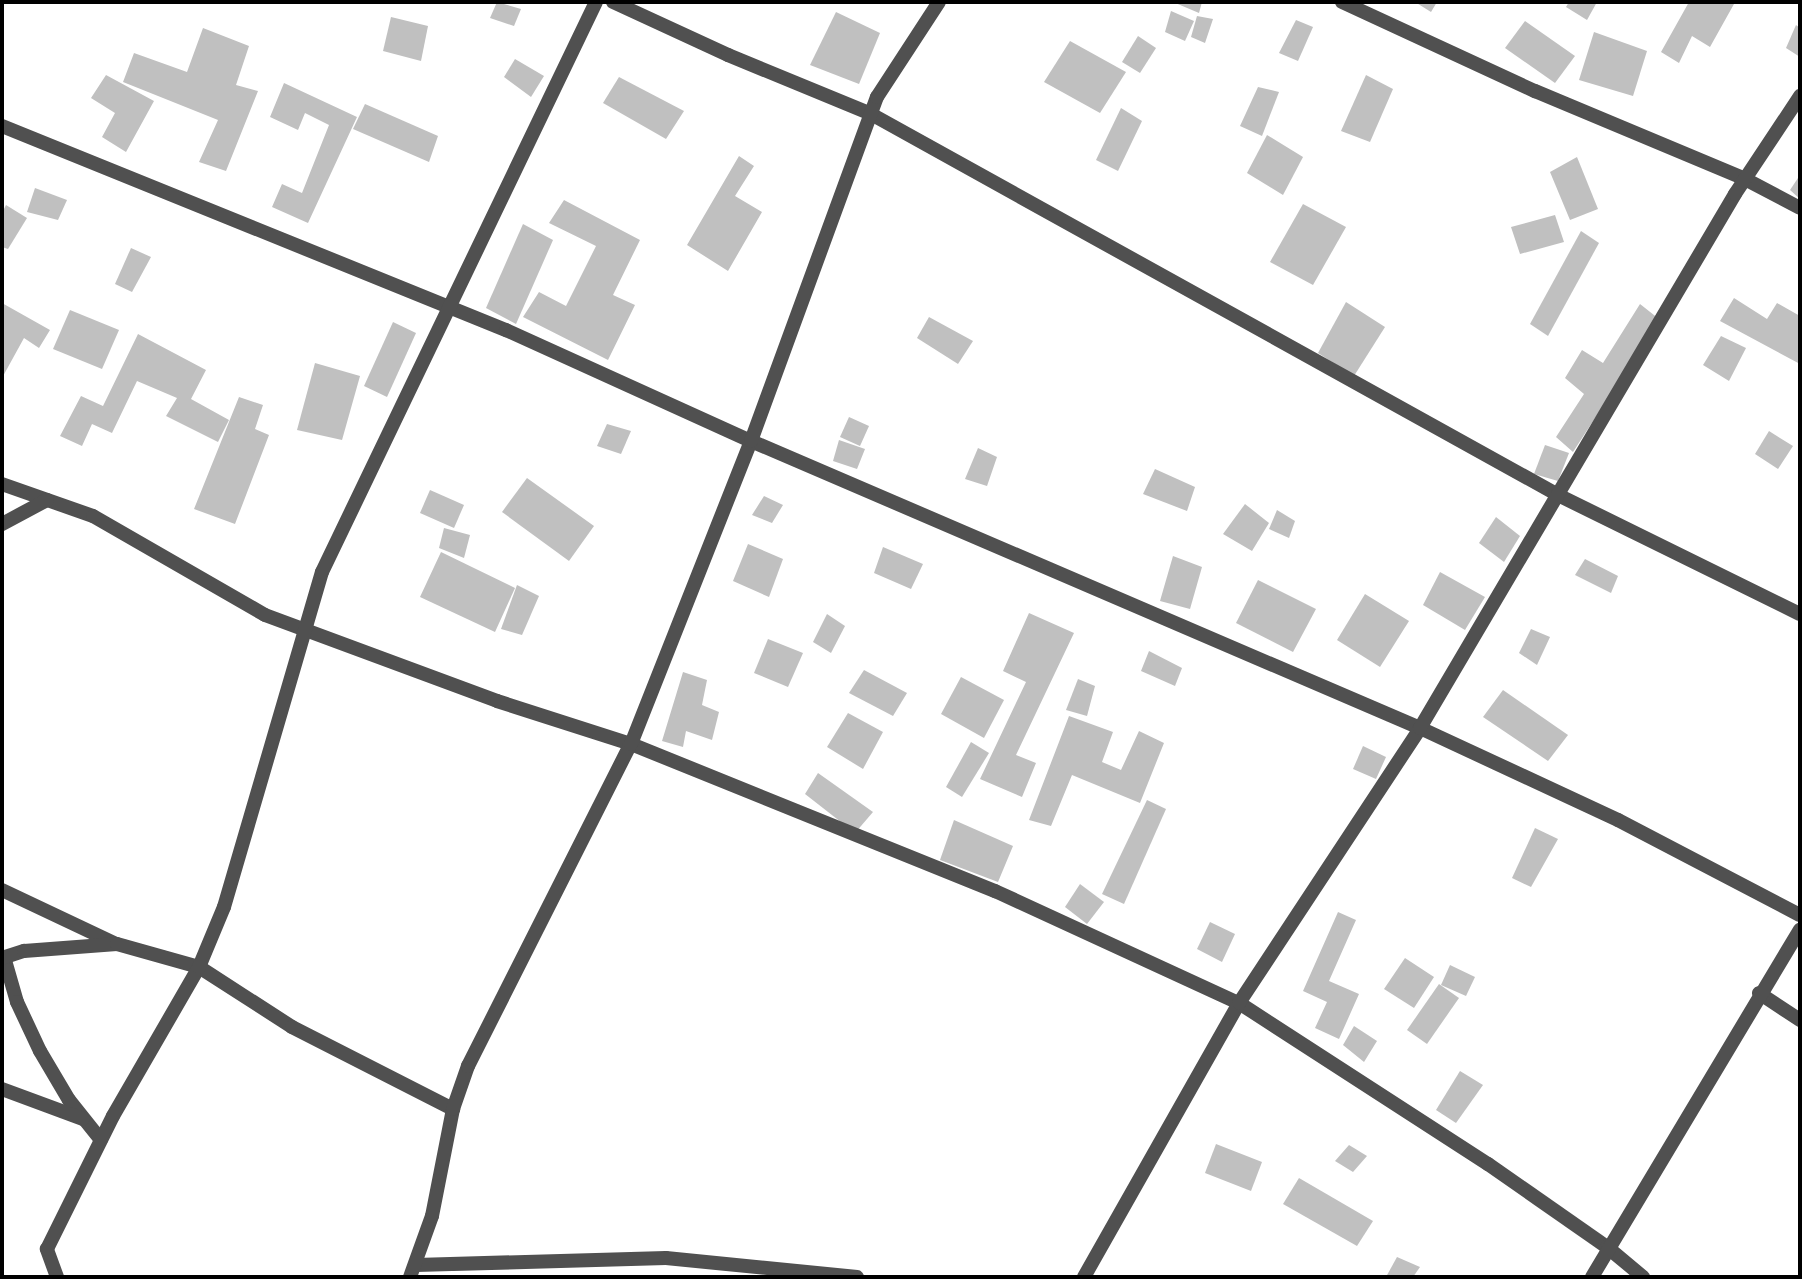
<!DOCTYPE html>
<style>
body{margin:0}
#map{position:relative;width:1802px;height:1279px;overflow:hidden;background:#fff;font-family:Poppins,sans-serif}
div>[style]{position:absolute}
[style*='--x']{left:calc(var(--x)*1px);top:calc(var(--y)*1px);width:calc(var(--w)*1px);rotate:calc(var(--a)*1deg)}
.building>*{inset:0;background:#c0c0c0}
.street>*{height:14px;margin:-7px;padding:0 7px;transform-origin:7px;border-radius:7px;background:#505050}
span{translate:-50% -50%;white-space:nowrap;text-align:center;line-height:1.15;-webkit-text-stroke:7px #fff;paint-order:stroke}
.frame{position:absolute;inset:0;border:4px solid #000;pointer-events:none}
</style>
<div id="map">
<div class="building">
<div style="clip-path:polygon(497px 2px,521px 9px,514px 26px,490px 18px)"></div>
<div style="clip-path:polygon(1173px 2px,1202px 2px,1199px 13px)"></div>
<div style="clip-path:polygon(1415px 2px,1437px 2px,1431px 12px)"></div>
<div style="clip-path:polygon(1569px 2px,1597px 2px,1587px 20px,1566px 7px)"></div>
<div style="clip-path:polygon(1689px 2px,1734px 4px,1710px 47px,1692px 36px,1679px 63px,1661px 52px)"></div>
<div style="clip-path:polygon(1171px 11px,1194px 21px,1185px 41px,1165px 32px)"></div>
<div style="clip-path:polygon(836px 12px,880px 33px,859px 84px,810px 65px)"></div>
<div style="clip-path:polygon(1197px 16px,1213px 19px,1205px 43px,1191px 37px)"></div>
<div style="clip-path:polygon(391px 17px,428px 26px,421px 61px,383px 51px)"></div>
<div style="clip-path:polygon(1296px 20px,1313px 27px,1298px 61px,1279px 53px)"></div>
<div style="clip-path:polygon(1525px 21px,1575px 56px,1555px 83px,1505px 48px)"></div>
<div style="clip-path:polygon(1796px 25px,1800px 28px,1800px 57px,1786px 48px)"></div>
<div style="clip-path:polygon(203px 28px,249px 46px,236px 85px,258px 91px,226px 171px,199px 162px,218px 120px,123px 82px,134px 53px,187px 72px)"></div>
<div style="clip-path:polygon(1594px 32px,1647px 51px,1633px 96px,1579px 80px)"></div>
<div style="clip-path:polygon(1138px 36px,1156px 48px,1140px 73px,1122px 62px)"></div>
<div style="clip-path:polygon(1070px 41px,1126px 72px,1100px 113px,1044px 82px)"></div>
<div style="clip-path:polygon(515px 59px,544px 76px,531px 97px,504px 77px)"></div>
<div style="clip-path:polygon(106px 75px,154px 101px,126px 152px,102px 137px,115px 113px,91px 98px)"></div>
<div style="clip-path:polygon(1366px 75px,1393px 89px,1370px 142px,1341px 131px)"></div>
<div style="clip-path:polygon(619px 77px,684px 111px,666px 139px,603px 103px)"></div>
<div style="clip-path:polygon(284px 83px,357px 117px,308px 223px,272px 207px,282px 184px,302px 193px,329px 125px,305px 113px,298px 130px,270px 117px)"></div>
<div style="clip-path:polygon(1258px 87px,1279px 92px,1262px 136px,1240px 126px)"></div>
<div style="clip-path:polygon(365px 104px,438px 136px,429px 162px,353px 129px)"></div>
<div style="clip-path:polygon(1121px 108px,1142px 121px,1118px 171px,1096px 160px)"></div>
<div style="clip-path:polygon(1267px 135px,1303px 157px,1283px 195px,1247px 173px)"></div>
<div style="clip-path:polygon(739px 156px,754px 166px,735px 196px,762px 212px,728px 271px,687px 245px)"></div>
<div style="clip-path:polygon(1577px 157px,1598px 209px,1570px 220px,1550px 172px)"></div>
<div style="clip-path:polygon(1800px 175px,1800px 199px,1790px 190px)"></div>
<div style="clip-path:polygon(35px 188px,67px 200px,58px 220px,27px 212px)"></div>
<div style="clip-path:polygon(564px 200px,640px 240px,613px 295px,635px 305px,608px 360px,523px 317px,539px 292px,566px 306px,596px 246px,549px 223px)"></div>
<div style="clip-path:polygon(1303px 204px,1346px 227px,1313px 285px,1270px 262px)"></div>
<div style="clip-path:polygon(6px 205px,27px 218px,8px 249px,2px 247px,2px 213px)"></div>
<div style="clip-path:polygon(1555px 215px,1564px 242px,1520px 254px,1511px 227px)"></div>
<div style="clip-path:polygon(523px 224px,553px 240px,516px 324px,486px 308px)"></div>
<div style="clip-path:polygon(1581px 231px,1599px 243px,1548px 336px,1530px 324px)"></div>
<div style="clip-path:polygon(131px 248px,151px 257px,132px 292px,115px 284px)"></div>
<div style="clip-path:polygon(1734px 298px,1767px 319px,1777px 303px,1800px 316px,1800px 364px,1720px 321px)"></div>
<div style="clip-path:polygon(1346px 302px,1385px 327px,1354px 376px,1318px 353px)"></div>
<div style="clip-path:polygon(2px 303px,50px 330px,39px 348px,24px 338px,2px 378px)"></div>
<div style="clip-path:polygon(1640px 304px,1659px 319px,1573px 452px,1556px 437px,1584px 394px,1565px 378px,1582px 350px,1603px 363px)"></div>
<div style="clip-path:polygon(70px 310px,119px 330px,102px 369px,53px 349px)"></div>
<div style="clip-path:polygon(929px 317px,973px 341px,958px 364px,917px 338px)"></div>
<div style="clip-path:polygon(393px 322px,416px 333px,387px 397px,364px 386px)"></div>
<div style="clip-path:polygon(138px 334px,206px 370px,191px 399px,229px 420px,218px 442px,166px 416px,177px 398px,137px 381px,112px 433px,92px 424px,82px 446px,60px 436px,81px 396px,103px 406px)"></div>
<div style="clip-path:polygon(1721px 336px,1746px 348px,1729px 381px,1703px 365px)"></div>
<div style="clip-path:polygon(315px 363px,360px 376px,342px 440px,297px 430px)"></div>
<div style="clip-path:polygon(239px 397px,263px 405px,255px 429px,269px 435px,235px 524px,194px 509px)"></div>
<div style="clip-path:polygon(849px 417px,869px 426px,860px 446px,840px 437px)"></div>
<div style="clip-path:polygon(607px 424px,631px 431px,621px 454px,597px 446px)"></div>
<div style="clip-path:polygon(1769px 431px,1793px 446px,1778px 469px,1755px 454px)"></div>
<div style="clip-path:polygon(839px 440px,865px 449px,857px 469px,833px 461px)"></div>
<div style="clip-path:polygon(1545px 445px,1569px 453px,1558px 481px,1534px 474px)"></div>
<div style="clip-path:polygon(978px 448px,997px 457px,987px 486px,965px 479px)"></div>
<div style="clip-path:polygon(1155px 469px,1195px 487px,1187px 511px,1143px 494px)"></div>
<div style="clip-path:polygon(527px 478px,594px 526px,569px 561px,502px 512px)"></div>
<div style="clip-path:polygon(430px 490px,464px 505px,454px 528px,420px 513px)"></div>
<div style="clip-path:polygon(764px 496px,783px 505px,772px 523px,752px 515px)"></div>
<div style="clip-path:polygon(1245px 504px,1269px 523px,1252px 551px,1223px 534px)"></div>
<div style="clip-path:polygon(1277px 510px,1295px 521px,1289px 538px,1269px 529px)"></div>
<div style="clip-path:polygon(1496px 517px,1520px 536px,1504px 562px,1479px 543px)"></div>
<div style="clip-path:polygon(444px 528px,470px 535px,464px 558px,439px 548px)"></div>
<div style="clip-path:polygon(748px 544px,783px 559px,769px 597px,733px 581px)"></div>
<div style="clip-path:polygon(883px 547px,923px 564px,911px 589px,874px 573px)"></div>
<div style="clip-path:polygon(441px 552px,515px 588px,495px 632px,420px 597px)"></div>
<div style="clip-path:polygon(1173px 556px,1202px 567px,1190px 609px,1160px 601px)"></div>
<div style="clip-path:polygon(1585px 559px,1618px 576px,1611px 593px,1575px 575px)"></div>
<div style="clip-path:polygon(1440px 572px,1485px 597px,1465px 630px,1423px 605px)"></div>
<div style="clip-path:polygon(1258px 580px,1316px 609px,1293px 652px,1236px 623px)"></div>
<div style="clip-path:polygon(517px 585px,539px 596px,522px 635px,501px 629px)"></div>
<div style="clip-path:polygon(1365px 594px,1409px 621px,1380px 667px,1337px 640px)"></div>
<div style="clip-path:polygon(1029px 613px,1074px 633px,1016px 755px,1036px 763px,1022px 797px,980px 779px,1026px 682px,1003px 671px)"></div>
<div style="clip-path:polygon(827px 614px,845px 626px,831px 653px,813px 642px)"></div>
<div style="clip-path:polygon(1531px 629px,1550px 637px,1537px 665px,1519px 653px)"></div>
<div style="clip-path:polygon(768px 639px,803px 653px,788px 687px,754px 673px)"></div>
<div style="clip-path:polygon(1149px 651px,1182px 668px,1175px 686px,1141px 671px)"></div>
<div style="clip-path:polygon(864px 670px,907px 693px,893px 716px,849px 693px)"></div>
<div style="clip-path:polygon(683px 672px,707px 680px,702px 705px,719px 712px,712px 740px,686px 731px,683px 747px,662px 741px)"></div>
<div style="clip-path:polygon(961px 677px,1004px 700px,984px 738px,941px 714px)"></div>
<div style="clip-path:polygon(1078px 679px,1095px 686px,1087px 716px,1066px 710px)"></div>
<div style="clip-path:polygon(1503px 690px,1568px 735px,1548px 761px,1483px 717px)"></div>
<div style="clip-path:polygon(848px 713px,883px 732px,863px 769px,827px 747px)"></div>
<div style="clip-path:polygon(1069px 716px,1113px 732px,1102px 762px,1121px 770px,1139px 731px,1164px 743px,1140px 803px,1072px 775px,1051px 826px,1029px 820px)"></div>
<div style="clip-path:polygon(971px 742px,989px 753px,962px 797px,946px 787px)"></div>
<div style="clip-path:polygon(1363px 746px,1386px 757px,1376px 779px,1353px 769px)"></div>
<div style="clip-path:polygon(818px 773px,873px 812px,855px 833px,805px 794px)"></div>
<div style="clip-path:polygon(1147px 800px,1166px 809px,1124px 904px,1102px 894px)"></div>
<div style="clip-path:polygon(954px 820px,1013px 846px,998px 882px,940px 860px)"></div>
<div style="clip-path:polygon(1535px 828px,1558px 839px,1531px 887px,1512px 878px)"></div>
<div style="clip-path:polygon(1080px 884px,1104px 902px,1087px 924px,1065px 907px)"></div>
<div style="clip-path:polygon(1338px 912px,1356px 920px,1329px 981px,1359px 994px,1339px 1039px,1315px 1028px,1327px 1002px,1303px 991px)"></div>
<div style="clip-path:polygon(1210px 922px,1235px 934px,1222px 962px,1197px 949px)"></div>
<div style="clip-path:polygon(1405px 958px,1434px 977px,1414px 1008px,1384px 989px)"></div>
<div style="clip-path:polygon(1450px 965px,1475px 977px,1466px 996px,1441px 985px)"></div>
<div style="clip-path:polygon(1439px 984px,1459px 998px,1427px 1044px,1407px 1030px)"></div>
<div style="clip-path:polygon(1354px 1026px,1377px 1041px,1364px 1062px,1343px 1045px)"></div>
<div style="clip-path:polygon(1460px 1071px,1483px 1085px,1456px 1123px,1436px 1110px)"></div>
<div style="clip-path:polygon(1216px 1144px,1262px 1162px,1251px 1191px,1205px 1173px)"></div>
<div style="clip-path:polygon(1349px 1145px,1367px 1156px,1353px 1172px,1335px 1161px)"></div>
<div style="clip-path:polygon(1299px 1178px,1373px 1221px,1357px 1246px,1283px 1204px)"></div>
<div style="clip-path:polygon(1397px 1257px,1420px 1267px,1413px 1277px,1386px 1277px)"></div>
</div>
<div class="street">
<div style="--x:613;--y:2;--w:127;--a:24.7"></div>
<div style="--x:728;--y:55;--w:155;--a:22.4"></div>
<div style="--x:871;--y:114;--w:788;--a:29.01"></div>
<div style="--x:1560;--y:496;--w:267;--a:26.2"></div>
<div style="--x:1342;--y:2;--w:213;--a:24.8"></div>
<div style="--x:1535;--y:91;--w:228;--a:22.7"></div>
<div style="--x:1745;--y:179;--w:62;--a:27.8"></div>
<div style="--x:2;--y:126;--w:544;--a:22.04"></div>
<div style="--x:506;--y:330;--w:269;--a:24.4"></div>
<div style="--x:751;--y:441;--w:728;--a:23.22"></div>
<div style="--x:1420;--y:728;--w:218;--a:24.9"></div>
<div style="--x:1618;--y:820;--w:205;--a:27.6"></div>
<div style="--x:2;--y:484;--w:96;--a:19.4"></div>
<div style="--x:93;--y:516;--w:198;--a:29.9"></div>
<div style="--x:265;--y:615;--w:247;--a:20.3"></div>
<div style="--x:497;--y:701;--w:141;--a:17.8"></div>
<div style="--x:631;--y:744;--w:393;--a:22"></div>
<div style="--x:995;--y:891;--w:268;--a:24.7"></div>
<div style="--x:1239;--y:1003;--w:297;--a:32.9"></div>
<div style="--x:1488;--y:1164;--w:145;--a:34.9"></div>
<div style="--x:1607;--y:1247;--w:47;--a:39.8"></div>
<div style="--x:2;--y:524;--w:51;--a:-28.1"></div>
<div style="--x:2;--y:890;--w:124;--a:25.3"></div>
<div style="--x:4;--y:957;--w:47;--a:73.9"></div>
<div style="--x:17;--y:1002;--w:54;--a:64.9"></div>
<div style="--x:40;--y:1051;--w:57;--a:59.4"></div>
<div style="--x:69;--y:1100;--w:51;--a:51.3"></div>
<div style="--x:2;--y:958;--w:23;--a:-18"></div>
<div style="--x:24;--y:951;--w:93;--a:-4.3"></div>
<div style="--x:117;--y:944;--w:85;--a:15.7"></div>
<div style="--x:199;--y:967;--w:111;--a:32.8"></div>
<div style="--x:292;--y:1027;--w:181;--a:27"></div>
<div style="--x:1759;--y:993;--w:49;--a:33.4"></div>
<div style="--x:2;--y:1089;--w:86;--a:20.3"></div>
<div style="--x:416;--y:1265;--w:250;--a:-1.6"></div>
<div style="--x:666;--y:1258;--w:192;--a:5.7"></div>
<div style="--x:57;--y:1277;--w:30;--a:-110"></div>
<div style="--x:47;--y:1249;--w:148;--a:-63.6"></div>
<div style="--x:113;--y:1116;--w:172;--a:-60"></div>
<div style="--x:199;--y:967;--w:65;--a:-67.4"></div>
<div style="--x:224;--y:907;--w:349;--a:-73.7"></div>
<div style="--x:322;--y:572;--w:632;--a:-64.33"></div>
<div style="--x:410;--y:1277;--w:65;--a:-70.2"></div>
<div style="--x:432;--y:1216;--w:109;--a:-78.9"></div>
<div style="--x:453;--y:1109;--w:46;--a:-70.8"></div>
<div style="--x:468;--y:1066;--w:361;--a:-63.2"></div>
<div style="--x:631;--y:744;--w:326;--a:-68.4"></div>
<div style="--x:751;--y:441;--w:366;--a:-69.9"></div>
<div style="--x:877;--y:97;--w:113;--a:-56.9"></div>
<div style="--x:1084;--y:1277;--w:315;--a:-60.5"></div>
<div style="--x:1239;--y:1003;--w:329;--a:-56.6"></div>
<div style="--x:1420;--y:728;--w:620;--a:-59.46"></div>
<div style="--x:1735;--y:194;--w:118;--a:-56.4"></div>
<div style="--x:1592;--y:1277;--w:405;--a:-59.1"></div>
</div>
<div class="frame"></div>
</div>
